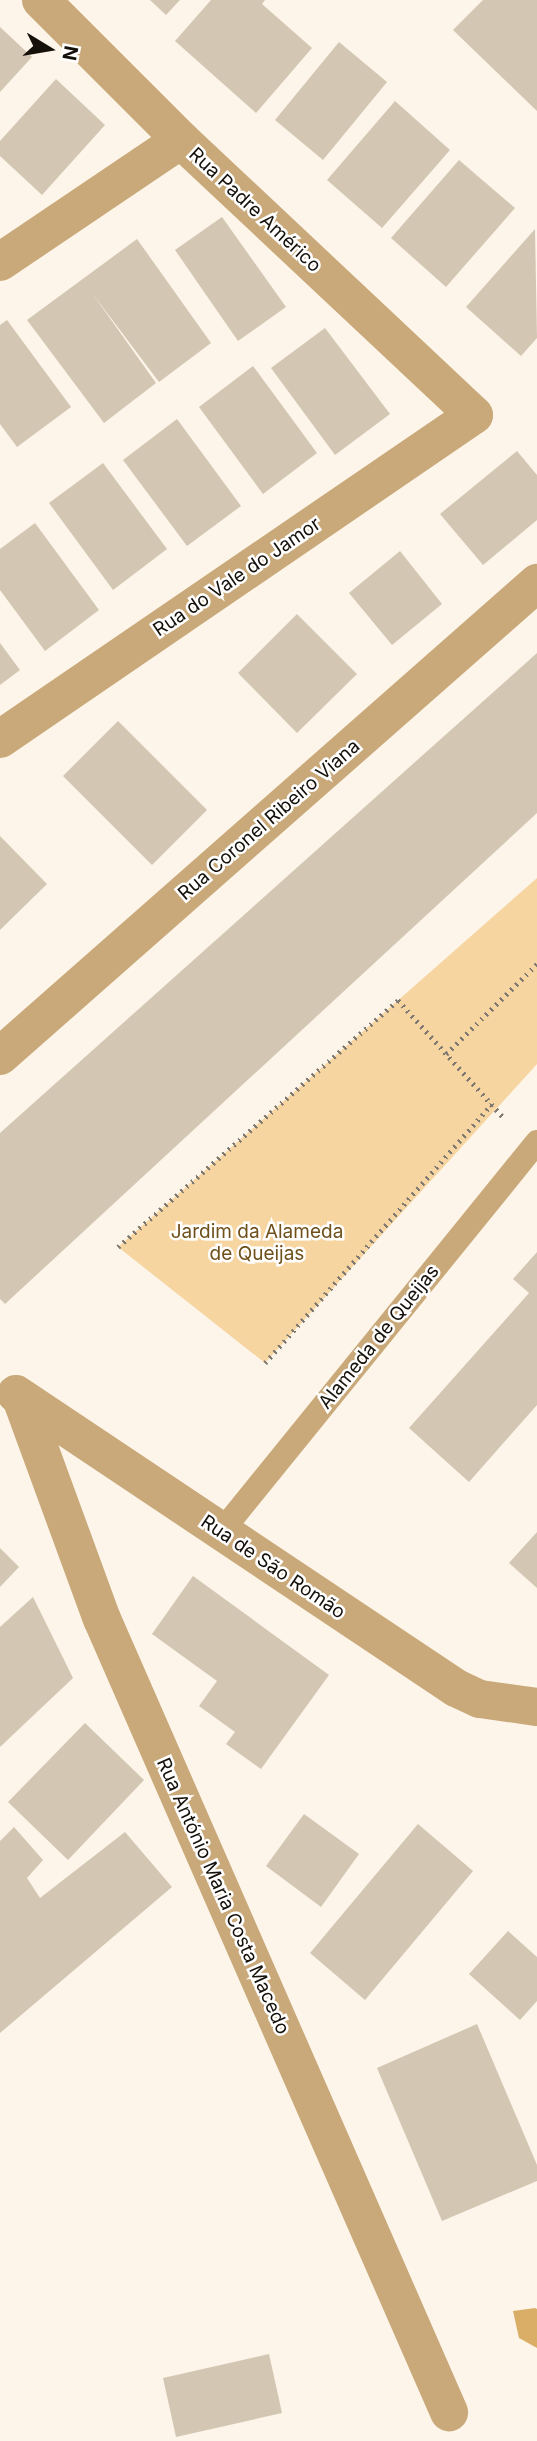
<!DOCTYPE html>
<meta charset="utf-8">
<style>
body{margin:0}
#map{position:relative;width:537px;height:2441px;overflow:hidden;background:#fdf5e9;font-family:Inter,sans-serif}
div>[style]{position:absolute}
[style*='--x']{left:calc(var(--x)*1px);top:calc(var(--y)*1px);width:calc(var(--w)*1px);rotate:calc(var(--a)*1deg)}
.green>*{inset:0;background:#f6d5a1}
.water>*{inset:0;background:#daae66}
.building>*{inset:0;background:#d3c6b3}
.path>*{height:4.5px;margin-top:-2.25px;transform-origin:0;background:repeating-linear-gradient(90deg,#807971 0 2px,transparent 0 7px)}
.lane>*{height:24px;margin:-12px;padding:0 12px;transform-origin:12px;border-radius:12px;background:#c9a979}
.street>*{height:38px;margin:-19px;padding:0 19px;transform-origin:19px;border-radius:19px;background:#c9a979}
span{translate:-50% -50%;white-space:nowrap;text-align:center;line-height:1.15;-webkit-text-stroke:5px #fff;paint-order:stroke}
.street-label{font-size:19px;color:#15100a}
.park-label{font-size:19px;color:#6f501a}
.north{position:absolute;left:14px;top:14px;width:70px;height:70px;-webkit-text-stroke:5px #fff;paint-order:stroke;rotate:101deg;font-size:19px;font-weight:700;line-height:28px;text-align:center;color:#15100a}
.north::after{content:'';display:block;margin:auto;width:24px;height:32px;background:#15100a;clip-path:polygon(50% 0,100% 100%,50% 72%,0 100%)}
</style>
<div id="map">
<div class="green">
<div style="clip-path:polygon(537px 878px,537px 1064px,265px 1363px,118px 1247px)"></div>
</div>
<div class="water">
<div style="clip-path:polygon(535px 2308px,537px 2309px,537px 2348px,519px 2338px,513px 2311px)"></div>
</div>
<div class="building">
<div style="clip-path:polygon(150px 0,180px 0,166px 15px)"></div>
<div style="clip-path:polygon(211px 0,265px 0,262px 4px,312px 48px,256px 113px,175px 41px)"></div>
<div style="clip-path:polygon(483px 0,537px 0,537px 111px,453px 30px)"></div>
<div style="clip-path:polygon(0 27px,32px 57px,0 92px)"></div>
<div style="clip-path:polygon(339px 42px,387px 82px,323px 160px,275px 120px)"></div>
<div style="clip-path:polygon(56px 79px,105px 125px,42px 195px,0 156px,0 141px)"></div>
<div style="clip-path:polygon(395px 101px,450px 150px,382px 228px,327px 180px)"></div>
<div style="clip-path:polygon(459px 160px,515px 208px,446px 287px,391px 238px)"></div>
<div style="clip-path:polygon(222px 217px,286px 307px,238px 341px,175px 250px)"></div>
<div style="clip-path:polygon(535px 229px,537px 338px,521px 356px,466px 307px)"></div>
<div style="clip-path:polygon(137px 239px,211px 343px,159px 382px,92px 293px,156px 383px,104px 423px,27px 320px)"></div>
<div style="clip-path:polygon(7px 320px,71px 407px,17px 447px,0 424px,0 325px)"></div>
<div style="clip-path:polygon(325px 328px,390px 414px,335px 455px,271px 368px)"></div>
<div style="clip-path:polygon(253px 366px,317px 453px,263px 494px,199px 407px)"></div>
<div style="clip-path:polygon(177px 419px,241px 506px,187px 546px,123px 460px)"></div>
<div style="clip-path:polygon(517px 451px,537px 475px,537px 520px,483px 565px,440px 514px)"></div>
<div style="clip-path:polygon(103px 463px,167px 549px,113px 590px,49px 503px)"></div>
<div style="clip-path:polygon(35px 523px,99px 610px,45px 651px,0 590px,0 549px)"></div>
<div style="clip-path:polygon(400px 551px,442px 604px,392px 645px,349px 593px)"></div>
<div style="clip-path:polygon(297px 614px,357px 674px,297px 733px,238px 673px)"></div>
<div style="clip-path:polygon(0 643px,20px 670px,0 685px)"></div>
<div style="clip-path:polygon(537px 653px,537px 813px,5px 1304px,0 1299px,0 1133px)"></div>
<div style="clip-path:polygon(118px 721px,207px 810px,152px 865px,63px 776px)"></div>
<div style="clip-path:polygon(0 836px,47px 884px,0 930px)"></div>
<div style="clip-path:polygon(537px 1252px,537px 1405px,469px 1482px,409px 1428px,529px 1293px,513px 1279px)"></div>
<div style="clip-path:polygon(537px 1532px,537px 1588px,509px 1563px)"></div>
<div style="clip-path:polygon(0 1548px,19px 1567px,0 1587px)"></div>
<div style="clip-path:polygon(193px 1576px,329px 1675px,261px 1769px,226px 1744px,235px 1732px,199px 1706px,217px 1681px,152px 1634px)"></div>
<div style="clip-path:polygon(33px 1597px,73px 1678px,0 1747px,0 1627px)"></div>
<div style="clip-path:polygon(85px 1723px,144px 1780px,68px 1860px,8px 1802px)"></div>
<div style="clip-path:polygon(304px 1814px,359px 1854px,321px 1907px,266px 1866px)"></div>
<div style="clip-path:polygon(418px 1824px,473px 1871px,365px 2000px,310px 1953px)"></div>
<div style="clip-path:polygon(14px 1827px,43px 1860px,27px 1878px,40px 1898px,125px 1832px,172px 1887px,0 2033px,0 1841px)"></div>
<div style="clip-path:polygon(508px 1931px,537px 1957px,537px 2001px,520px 2020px,469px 1974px)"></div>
<div style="clip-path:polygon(477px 2024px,537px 2165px,537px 2181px,442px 2221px,377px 2068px)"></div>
<div style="clip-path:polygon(269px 2354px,282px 2413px,176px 2437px,163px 2378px)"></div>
</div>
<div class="path">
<div style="--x:446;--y:1054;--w:128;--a:-44.7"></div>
<div style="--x:118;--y:1247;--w:373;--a:-41.4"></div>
<div style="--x:398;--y:1000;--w:159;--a:48.1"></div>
<div style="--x:265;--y:1363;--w:344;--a:-48.8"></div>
</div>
<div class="lane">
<div style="--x:221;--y:1532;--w:502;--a:-50.98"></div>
</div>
<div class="street">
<div style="--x:0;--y:262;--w:218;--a:-34"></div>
<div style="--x:0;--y:739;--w:574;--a:-34.35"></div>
<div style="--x:474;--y:415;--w:402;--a:-136.8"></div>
<div style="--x:181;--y:140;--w:198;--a:-135"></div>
<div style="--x:0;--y:1056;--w:716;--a:-41.37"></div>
<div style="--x:16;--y:1394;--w:529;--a:33.75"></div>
<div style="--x:456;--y:1688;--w:26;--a:25"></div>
<div style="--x:480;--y:1699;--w:58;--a:8"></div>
<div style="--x:21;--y:1398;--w:235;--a:69.9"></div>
<div style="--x:102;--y:1619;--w:866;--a:66.37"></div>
</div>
<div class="street-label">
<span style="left:255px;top:210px;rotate:43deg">Rua Padre Américo</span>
<span style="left:237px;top:577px;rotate:-34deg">Rua do Vale do Jamor</span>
<span style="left:269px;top:820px;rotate:-41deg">Rua Coronel Ribeiro Viana</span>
<span style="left:379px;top:1337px;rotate:-51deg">Alameda de Queijas</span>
<span style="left:273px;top:1567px;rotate:34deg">Rua de São Romão</span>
<span style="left:223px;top:1896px;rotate:66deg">Rua António Maria Costa Macedo</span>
</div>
<div class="park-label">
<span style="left:257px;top:1243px">Jardim da Alameda<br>de Queijas</span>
</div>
<div class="north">N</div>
</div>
